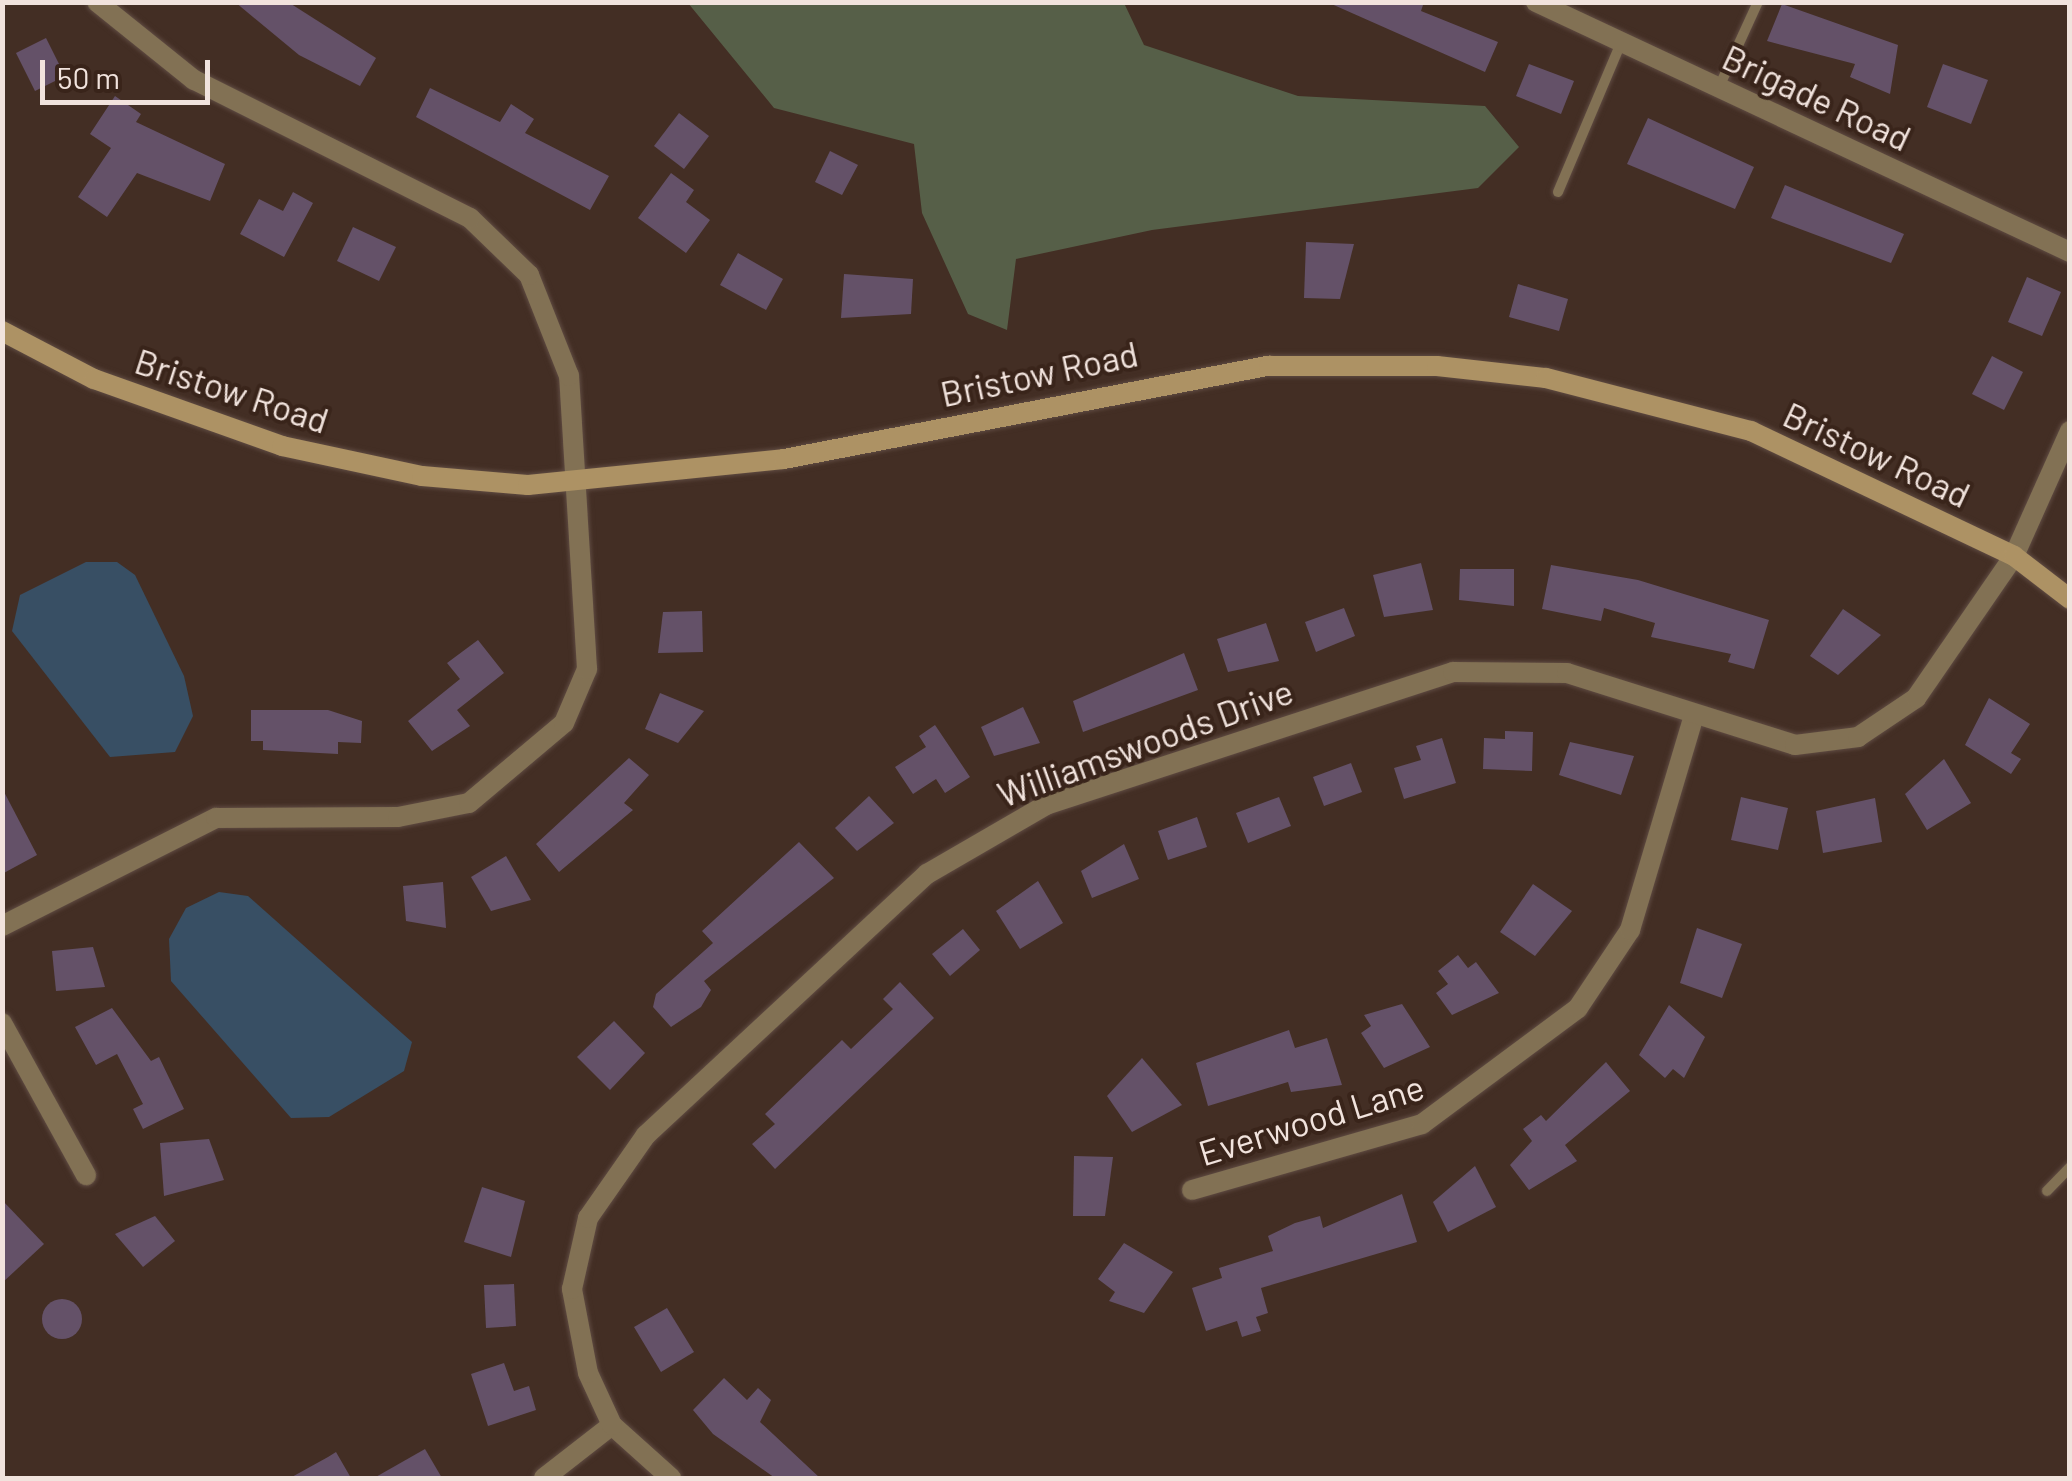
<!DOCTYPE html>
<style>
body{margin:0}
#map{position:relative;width:2072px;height:1481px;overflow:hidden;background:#432e24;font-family:Barlow,sans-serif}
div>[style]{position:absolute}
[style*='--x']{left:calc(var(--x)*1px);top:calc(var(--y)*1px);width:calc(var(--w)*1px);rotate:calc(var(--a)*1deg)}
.green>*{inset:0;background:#565f48}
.water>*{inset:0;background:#384f64}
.building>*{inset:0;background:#645168}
.round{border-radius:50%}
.roads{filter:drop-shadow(0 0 2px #5f4b42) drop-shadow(0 0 2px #5f4b42)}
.lane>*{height:10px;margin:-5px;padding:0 5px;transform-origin:5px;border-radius:5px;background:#827154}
.street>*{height:20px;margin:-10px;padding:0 10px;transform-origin:10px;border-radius:10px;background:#827154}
.secondary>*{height:20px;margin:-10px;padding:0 10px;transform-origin:10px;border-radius:10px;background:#ad9264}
span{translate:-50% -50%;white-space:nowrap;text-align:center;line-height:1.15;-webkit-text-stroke:8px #39241a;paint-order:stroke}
.street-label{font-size:35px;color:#f1e3dd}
.frame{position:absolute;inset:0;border:5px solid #f1e3dd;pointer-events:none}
.scale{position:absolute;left:40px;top:60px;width:170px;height:45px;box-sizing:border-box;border:5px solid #f1e3dd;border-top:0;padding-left:12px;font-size:30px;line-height:35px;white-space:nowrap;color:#f1e3dd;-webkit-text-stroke:8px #39241a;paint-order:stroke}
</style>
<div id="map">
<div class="green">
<div style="clip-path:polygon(688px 3px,1124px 3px,1144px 45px,1298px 96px,1485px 106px,1519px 147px,1478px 188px,1152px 230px,1016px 259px,1007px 330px,968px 314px,922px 213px,914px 144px,774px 108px)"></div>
</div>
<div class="water">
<div style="clip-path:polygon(86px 562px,117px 562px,135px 575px,184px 676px,193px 716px,175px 752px,110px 757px,12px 631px,20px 595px)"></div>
<div style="clip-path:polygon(219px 892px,248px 896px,412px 1042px,404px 1071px,329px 1117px,291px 1118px,171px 981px,169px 939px,186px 908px)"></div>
</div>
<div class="building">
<div style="clip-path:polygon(235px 2px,288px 2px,376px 58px,360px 86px,299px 55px)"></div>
<div style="clip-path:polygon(1327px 2px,1424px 2px,1421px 11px,1498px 42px,1485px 72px)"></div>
<div style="clip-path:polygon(1782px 4px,1898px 45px,1890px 94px,1850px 77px,1855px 64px,1767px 41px)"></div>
<div style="clip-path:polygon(46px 38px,65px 76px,35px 91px,16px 53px)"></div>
<div style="clip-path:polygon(1529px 64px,1574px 81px,1561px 114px,1516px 96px)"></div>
<div style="clip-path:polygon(1943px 64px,1988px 80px,1971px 124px,1927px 107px)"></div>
<div style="clip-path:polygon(430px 88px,500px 122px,511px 104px,534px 119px,525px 133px,609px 176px,590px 210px,416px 117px)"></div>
<div style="clip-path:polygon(115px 96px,141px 114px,136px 122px,225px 164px,210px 201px,137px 173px,107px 217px,78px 197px,111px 148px,90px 134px)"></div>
<div style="clip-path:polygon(679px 113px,709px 136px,684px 169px,654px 146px)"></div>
<div style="clip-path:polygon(1648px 118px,1754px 167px,1735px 209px,1627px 164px)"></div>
<div style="clip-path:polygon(830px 151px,858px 165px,842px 195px,815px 182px)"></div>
<div style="clip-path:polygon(671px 173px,694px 190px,686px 202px,710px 220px,686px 253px,638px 218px)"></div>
<div style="clip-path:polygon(1785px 185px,1904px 234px,1891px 263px,1771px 218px)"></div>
<div style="clip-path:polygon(293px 192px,313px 203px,284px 257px,240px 234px,259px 199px,283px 211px)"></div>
<div style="clip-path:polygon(353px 227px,396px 247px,379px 281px,337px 261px)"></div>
<div style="clip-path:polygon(1306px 242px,1354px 244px,1340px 299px,1304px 298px)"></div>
<div style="clip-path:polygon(738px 253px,783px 279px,766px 310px,720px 285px)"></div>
<div style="clip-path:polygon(844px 274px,913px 279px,911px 314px,841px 318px)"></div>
<div style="clip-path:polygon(2027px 277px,2061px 292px,2042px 336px,2008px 322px)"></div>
<div style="clip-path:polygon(1518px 284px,1568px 299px,1559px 331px,1509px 317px)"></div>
<div style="clip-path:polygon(1992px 356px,2023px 372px,2004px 410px,1972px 394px)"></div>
<div style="clip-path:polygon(1421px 563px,1433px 610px,1384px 617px,1373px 575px)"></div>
<div style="clip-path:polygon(1551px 565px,1638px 580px,1769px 620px,1754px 669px,1728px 662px,1731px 654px,1651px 637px,1655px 623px,1604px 608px,1601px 621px,1542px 609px)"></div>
<div style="clip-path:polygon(1460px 569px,1514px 569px,1514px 606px,1459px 600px)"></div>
<div style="clip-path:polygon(1344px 608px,1355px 636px,1316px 652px,1305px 622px)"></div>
<div style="clip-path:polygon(1843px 609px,1881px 635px,1838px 675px,1810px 656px)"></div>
<div style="clip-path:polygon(702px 611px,703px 652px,658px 653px,663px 612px)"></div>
<div style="clip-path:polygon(1266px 623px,1279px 661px,1228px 672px,1217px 639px)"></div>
<div style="clip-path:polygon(478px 640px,504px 673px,457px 710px,470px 726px,432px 751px,408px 721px,460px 679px,447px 663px)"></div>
<div style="clip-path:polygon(1184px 653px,1198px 690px,1083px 732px,1073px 701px)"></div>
<div style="clip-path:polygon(660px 693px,704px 711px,678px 743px,645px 729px)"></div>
<div style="clip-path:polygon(1989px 698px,2030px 724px,2011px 753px,2021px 759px,2011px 774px,1965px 745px)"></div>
<div style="clip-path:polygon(1023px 707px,1040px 743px,994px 756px,981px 727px)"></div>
<div style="clip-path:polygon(251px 710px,328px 710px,362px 721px,361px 743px,338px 742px,338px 754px,263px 750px,263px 741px,251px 741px)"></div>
<div style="clip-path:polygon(935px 725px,970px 777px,945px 793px,936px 779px,913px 794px,895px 767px,926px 747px,919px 736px)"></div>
<div style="clip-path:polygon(1505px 731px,1533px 732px,1532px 771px,1483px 769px,1484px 738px,1505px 739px)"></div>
<div style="clip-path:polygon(1442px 738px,1456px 783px,1404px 799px,1394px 768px,1421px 760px,1416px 746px)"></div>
<div style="clip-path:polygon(1570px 742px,1634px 756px,1621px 795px,1559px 775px)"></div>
<div style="clip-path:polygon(629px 758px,649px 775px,624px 803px,633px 810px,559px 872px,536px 844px)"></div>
<div style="clip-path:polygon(1944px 759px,1971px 803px,1927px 830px,1905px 794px)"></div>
<div style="clip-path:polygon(1351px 763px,1362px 792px,1324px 806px,1313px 777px)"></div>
<div style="clip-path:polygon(2px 788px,37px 855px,2px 874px)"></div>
<div style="clip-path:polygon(869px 796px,894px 823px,857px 851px,835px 828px)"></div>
<div style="clip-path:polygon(1279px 797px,1291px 826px,1248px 843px,1236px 813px)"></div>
<div style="clip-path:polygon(1741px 797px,1788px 808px,1778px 850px,1731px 840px)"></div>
<div style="clip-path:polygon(1875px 798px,1882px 842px,1823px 853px,1816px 811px)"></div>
<div style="clip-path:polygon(1197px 817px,1207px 847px,1168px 860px,1158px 831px)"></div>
<div style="clip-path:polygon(799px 842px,834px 878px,704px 981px,711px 990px,701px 1007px,671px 1027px,653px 1007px,656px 994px,713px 943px,702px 931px)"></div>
<div style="clip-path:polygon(1124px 844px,1139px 879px,1092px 898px,1081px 871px)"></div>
<div style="clip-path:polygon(506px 856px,531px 900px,491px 911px,471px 877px)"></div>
<div style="clip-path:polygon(1038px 881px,1063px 923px,1020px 949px,996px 911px)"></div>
<div style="clip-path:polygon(443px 882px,446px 928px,406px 921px,403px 886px)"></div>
<div style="clip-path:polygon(1533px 884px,1572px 911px,1535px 956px,1500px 932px)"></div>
<div style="clip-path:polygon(1697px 928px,1742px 944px,1722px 998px,1680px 983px)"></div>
<div style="clip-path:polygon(963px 929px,980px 950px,950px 976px,932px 954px)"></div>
<div style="clip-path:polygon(93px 947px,105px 987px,56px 991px,52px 951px)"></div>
<div style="clip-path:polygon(1458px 955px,1468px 968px,1476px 962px,1499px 993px,1452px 1015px,1436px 993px,1448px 984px,1438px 971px)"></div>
<div style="clip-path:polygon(900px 982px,934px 1018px,775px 1169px,752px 1144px,775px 1124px,765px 1114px,842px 1040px,851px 1049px,893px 1009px,883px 999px)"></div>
<div style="clip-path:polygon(1402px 1004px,1430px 1047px,1384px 1068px,1361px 1033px,1371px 1026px,1364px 1015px)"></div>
<div style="clip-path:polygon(1669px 1005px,1705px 1037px,1684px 1078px,1673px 1069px,1665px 1078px,1639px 1055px)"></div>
<div style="clip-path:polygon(112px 1008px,151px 1061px,159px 1057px,184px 1109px,143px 1129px,133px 1109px,143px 1104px,117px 1054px,96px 1065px,75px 1027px)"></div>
<div style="clip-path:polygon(614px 1021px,645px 1053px,610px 1090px,577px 1057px)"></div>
<div style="clip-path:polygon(1289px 1030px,1295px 1048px,1327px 1038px,1342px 1085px,1291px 1092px,1288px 1082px,1208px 1106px,1196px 1063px)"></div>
<div style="clip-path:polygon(1142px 1058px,1182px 1105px,1132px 1132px,1107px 1096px)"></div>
<div style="clip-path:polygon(1606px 1062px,1630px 1091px,1565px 1145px,1577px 1161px,1529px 1190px,1510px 1165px,1532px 1141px,1523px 1129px,1541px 1115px,1546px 1121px)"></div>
<div style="clip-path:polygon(209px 1139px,224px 1180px,164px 1196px,160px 1143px)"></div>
<div style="clip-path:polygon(1074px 1156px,1113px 1157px,1105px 1216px,1073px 1216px)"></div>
<div style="clip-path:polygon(1475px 1166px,1496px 1207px,1448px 1232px,1433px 1202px)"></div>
<div style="clip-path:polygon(482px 1187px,525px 1201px,511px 1257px,464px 1242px)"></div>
<div style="clip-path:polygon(1402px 1194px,1417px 1242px,1261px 1288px,1268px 1313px,1256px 1317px,1261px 1331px,1242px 1337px,1237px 1321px,1206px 1331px,1192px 1288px,1222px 1278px,1219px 1268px,1273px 1251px,1268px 1236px,1295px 1223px,1320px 1216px,1323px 1228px)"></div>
<div style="clip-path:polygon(2px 1200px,44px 1244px,2px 1283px)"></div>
<div style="clip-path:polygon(155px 1216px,175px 1241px,143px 1267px,115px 1234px)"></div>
<div style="clip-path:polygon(1124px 1243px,1173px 1272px,1144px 1313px,1109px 1301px,1115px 1292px,1098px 1279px)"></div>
<div style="clip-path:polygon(514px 1284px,516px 1326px,486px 1328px,484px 1285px)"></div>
<div class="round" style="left:42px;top:1299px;width:40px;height:40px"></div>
<div style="clip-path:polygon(667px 1308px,694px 1352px,661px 1372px,634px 1327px)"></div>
<div style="clip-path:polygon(504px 1363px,514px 1391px,529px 1386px,536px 1410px,488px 1426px,471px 1374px)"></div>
<div style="clip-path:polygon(724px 1378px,747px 1400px,758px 1388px,771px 1400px,760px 1422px,820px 1478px,775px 1478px,713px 1434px,693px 1410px)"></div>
<div style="clip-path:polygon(425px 1449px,442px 1478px,374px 1478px)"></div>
<div style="clip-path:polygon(336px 1452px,351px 1478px,290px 1478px,328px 1457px)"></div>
</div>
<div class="roads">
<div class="lane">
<div style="--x:1719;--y:87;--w:94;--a:-65.4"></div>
<div style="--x:1558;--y:192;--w:162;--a:-67.1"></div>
<div style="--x:2047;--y:1191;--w:33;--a:-46"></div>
</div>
<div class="street">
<div style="--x:1536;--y:2;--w:590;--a:25.09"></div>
<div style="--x:2;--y:926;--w:240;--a:-26.8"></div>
<div style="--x:216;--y:818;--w:182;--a:-0.3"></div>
<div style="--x:398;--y:817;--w:72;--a:-11.2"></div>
<div style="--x:469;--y:803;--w:124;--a:-40.1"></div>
<div style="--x:564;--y:723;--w:59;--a:-66.9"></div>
<div style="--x:587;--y:669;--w:294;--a:-93.5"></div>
<div style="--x:569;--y:376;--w:109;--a:-111.6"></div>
<div style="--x:529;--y:275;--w:82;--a:-136"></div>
<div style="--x:470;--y:218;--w:309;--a:-153.4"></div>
<div style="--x:194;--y:80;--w:124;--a:-141.2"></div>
<div style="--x:2;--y:1023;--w:174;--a:61.1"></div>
<div style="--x:1192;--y:1190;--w:239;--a:-16"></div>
<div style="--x:1422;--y:1124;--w:194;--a:-36.6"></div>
<div style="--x:1578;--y:1008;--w:94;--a:-56.3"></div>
<div style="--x:1630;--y:930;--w:221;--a:-73.4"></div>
<div style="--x:544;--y:1478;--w:86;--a:-37.9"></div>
<div style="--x:671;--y:1478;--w:79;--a:-138.1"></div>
<div style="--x:612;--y:1425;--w:57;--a:-114.8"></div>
<div style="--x:588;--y:1373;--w:86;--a:-100.8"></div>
<div style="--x:572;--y:1289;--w:73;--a:-77.3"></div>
<div style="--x:588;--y:1218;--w:101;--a:-55.1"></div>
<div style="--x:646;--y:1135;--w:384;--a:-42.9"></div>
<div style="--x:927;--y:874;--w:138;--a:-30.1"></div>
<div style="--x:1046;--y:805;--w:428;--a:-18.1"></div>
<div style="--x:1453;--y:672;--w:114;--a:0.5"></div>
<div style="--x:1567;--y:673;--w:239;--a:17.5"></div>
<div style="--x:1795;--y:745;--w:64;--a:-7.2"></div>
<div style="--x:1858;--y:737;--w:70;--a:-33.9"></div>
<div style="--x:1916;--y:698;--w:173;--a:-55.4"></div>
<div style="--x:2014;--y:556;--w:137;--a:-65.9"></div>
</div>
<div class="secondary">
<div style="--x:2;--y:331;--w:104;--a:27.6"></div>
<div style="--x:94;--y:379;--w:200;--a:19.6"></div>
<div style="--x:282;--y:446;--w:143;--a:12.1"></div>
<div style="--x:422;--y:476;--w:106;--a:4.9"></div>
<div style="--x:528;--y:485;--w:257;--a:-5.8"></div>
<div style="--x:784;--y:459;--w:494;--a:-10.9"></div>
<div style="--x:1269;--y:366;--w:168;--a:0"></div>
<div style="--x:1437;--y:366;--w:110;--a:6.3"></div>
<div style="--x:1546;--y:378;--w:212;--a:14.5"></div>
<div style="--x:1751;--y:431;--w:291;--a:25.4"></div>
<div style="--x:2014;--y:556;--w:71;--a:37.5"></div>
</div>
</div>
<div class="street-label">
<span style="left:1817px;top:97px;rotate:25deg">Brigade Road</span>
<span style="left:1039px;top:373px;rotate:-12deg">Bristow Road</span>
<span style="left:232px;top:390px;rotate:18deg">Bristow Road</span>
<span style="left:1877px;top:454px;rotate:25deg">Bristow Road</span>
<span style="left:1145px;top:742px;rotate:-20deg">Williamswoods Drive</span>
<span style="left:1311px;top:1119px;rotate:-17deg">Everwood Lane</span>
</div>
<div class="frame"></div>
<div class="scale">50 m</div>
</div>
